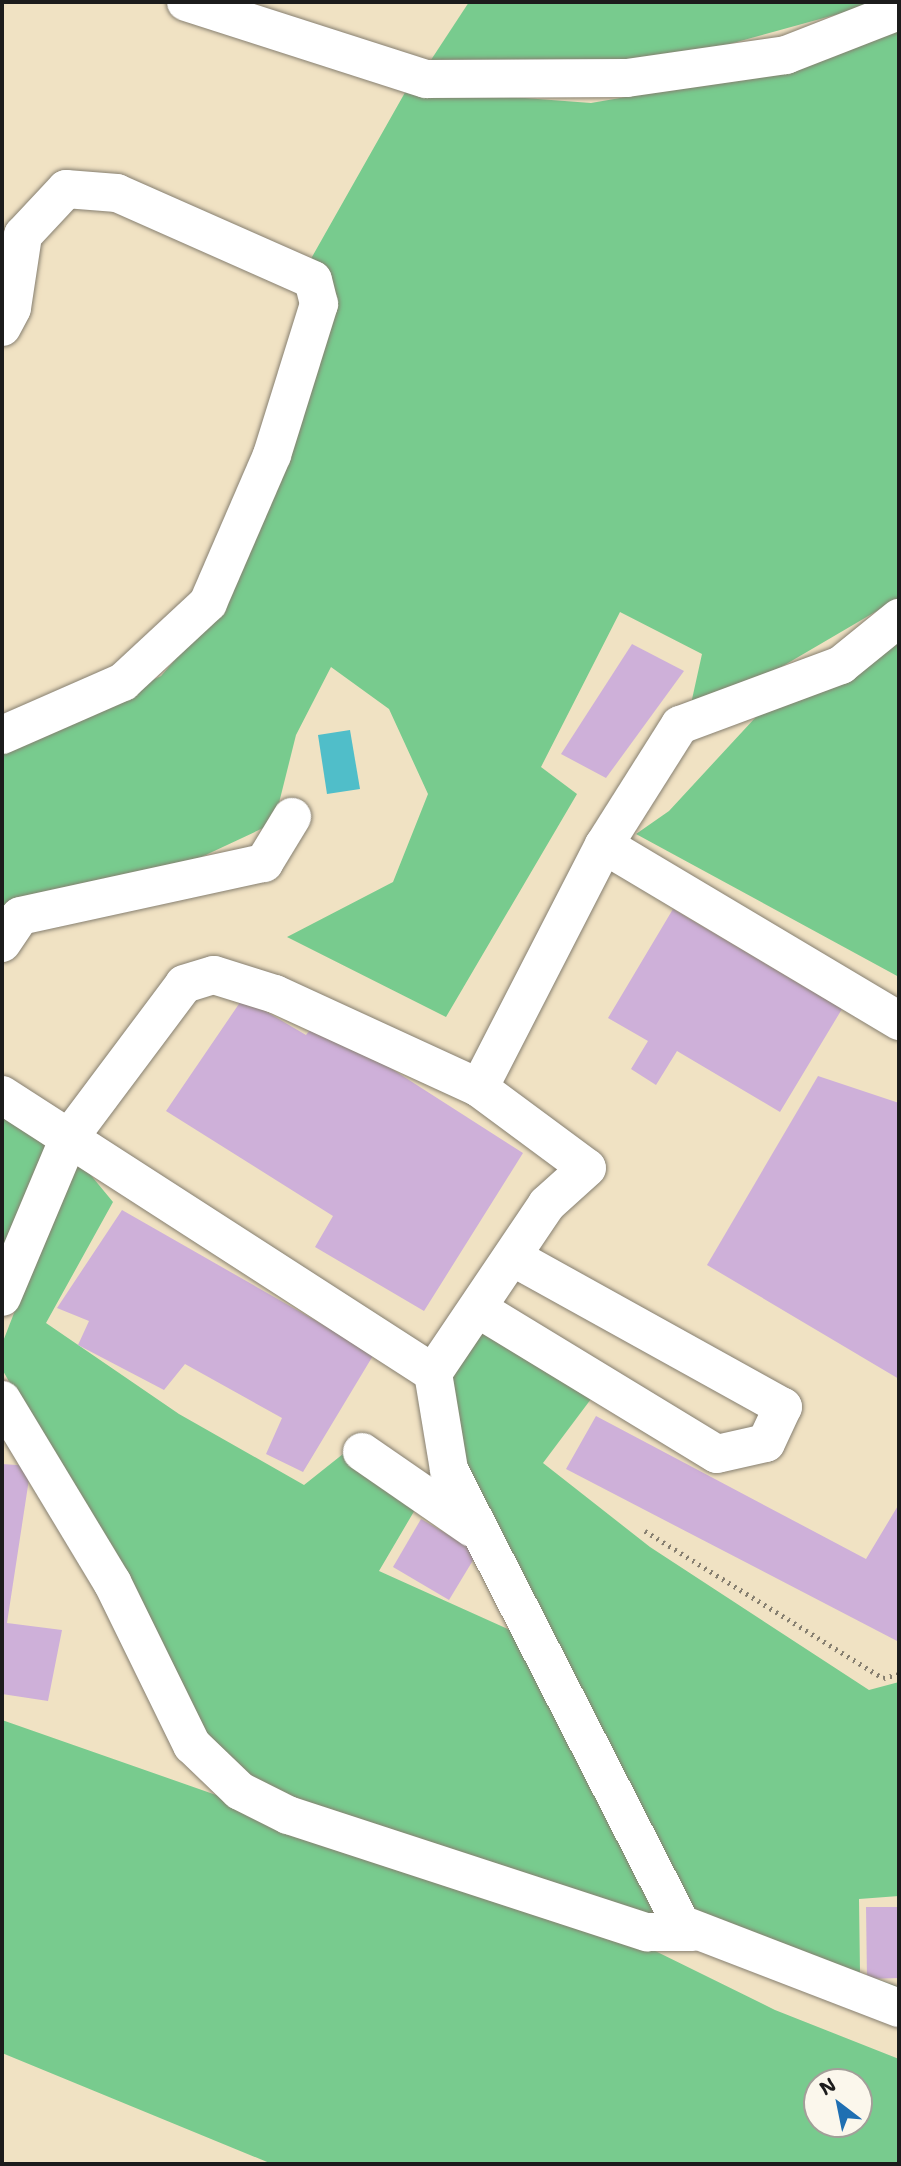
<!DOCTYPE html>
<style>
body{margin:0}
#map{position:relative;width:901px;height:2166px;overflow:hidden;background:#f0e2c3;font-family:"Shantell Sans",sans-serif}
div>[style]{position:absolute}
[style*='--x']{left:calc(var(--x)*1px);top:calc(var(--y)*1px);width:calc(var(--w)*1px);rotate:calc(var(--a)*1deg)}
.green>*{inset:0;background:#78cb8e}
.water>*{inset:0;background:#50bec9}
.building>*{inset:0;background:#ceb0d9}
.path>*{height:4.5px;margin-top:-2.25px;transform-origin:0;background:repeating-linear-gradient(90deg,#867f70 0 2px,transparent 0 7px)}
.roads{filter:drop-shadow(0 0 2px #867f70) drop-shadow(0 0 2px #867f70)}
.minor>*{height:38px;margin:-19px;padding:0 19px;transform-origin:19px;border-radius:19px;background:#fff}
span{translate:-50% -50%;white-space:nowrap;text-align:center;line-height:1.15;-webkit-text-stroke:7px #fbf7ec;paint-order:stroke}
.frame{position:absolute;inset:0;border:4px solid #1c1c1c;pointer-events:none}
.north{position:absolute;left:803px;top:2068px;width:70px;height:70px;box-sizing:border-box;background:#fbf7ec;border:2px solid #a29f99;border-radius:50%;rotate:328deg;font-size:19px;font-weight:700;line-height:28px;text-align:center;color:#1c1c1c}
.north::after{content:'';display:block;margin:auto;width:24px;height:32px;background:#1f6fb2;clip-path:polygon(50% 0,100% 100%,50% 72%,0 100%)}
</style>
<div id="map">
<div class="green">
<div style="clip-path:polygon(469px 2px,882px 2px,664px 62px,427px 66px)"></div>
<div style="clip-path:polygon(899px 23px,899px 598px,687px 722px,702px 654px,620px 612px,541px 767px,577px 794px,446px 1017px,287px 937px,393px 882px,428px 794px,389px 709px,331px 667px,296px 735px,274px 823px,180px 867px,2px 922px,2px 753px,161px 676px,228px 599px,332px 288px,308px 264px,407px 89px,591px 103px,812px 65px)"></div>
<div style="clip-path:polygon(899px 626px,899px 977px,636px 834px,669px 811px,766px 706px)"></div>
<div style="clip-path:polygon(2px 1111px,52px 1150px,2px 1258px)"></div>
<div style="clip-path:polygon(75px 1156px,113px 1202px,46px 1323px,179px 1414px,304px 1485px,343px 1454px,416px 1508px,379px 1571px,519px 1634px,658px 1922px,265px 1788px,217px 1753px,2px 1369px,2px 1344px)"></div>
<div style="clip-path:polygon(484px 1323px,594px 1395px,543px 1463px,650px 1547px,869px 1690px,899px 1682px,899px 1896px,859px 1899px,860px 1973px,899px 1987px,899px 2021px,690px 1926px,457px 1465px,443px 1376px)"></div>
<div style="clip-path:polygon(evenodd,2px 1720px,639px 1943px,775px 2010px,899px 2059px,899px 2164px,272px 2164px,2px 2053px,2px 1720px,817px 2082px,859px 2082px,859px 2124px,817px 2124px,817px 2082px)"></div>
</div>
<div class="water">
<div style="clip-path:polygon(350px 730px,360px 789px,327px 794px,318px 735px)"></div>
</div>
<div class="building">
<div style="clip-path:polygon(632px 644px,684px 671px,606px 778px,561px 754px)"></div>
<div style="clip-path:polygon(673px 909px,842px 1009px,780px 1112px,677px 1051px,656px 1085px,631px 1069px,648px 1041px,608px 1018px)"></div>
<div style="clip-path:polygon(243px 998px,306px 1035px,317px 1021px,523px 1153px,424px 1311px,315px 1247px,333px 1216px,166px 1111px)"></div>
<div style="clip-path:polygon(818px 1076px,899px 1103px,899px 1379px,707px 1265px)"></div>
<div style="clip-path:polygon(122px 1210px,374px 1354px,303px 1472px,266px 1454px,282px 1418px,185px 1364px,164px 1390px,78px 1345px,89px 1321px,57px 1308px)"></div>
<div style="clip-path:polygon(596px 1416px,866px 1559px,899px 1504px,899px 1642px,566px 1469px)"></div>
<div style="clip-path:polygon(2px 1464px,31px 1466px,7px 1623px,62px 1630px,48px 1701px,2px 1694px)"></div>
<div style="clip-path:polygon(421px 1519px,478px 1552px,449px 1600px,393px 1567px)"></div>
<div style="clip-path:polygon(866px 1907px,899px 1907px,899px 1978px,867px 1979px)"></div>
</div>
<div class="path">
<div style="--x:645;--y:1531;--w:280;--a:31.7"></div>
<div style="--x:883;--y:1678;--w:16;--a:-14"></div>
</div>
<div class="roads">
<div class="minor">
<div style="--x:186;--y:2;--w:252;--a:17.8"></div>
<div style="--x:426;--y:79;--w:201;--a:-0.3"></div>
<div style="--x:627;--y:78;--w:161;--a:-8.2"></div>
<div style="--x:786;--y:55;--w:121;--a:-21.3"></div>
<div style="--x:2;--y:327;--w:21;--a:-62"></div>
<div style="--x:12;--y:308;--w:74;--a:-81.4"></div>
<div style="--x:23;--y:235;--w:63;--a:-46.9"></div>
<div style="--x:66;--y:189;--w:51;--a:4.5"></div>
<div style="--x:117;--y:193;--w:214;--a:23.9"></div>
<div style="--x:313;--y:280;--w:25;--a:76"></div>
<div style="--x:319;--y:304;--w:158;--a:107.3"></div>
<div style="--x:272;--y:455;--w:161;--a:113.4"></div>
<div style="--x:208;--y:603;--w:116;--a:137.1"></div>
<div style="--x:123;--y:682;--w:132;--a:156.3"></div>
<div style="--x:604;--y:845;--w:344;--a:30.8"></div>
<div style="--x:2;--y:943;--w:32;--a:-56"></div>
<div style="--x:20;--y:916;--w:250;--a:-12.3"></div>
<div style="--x:264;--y:863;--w:54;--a:-58.7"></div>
<div style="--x:479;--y:1088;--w:273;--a:-62.8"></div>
<div style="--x:604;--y:845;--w:142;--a:-57.7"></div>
<div style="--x:680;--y:725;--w:172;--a:-20.4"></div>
<div style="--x:841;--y:665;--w:75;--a:-39"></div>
<div style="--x:2;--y:1095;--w:513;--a:32.82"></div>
<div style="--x:2;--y:1297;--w:173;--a:-67.2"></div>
<div style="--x:69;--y:1138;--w:192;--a:-53.2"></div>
<div style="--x:184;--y:984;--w:31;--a:-17"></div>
<div style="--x:214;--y:975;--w:64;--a:17.3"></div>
<div style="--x:275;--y:994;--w:225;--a:24.7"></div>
<div style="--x:479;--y:1088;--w:134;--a:36.5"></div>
<div style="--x:587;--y:1168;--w:54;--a:138"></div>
<div style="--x:547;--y:1204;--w:204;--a:124"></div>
<div style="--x:433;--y:1373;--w:98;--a:80.6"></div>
<div style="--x:449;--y:1470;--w:510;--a:62.93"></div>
<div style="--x:681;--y:1924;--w:234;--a:21.1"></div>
<div style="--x:480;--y:1310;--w:277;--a:31.3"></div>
<div style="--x:717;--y:1454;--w:50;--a:-12.7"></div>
<div style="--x:766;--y:1443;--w:40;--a:-65"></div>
<div style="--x:783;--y:1407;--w:308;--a:-151"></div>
<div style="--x:2;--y:1400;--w:213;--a:58.9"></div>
<div style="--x:112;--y:1582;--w:182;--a:63.9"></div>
<div style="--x:192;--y:1745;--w:66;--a:43.8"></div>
<div style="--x:240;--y:1791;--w:54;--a:26.6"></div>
<div style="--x:288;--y:1815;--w:378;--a:18.1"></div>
<div style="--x:647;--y:1932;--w:46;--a:0"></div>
<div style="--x:362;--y:1452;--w:134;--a:34.6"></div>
</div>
</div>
<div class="frame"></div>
<div class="north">N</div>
</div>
